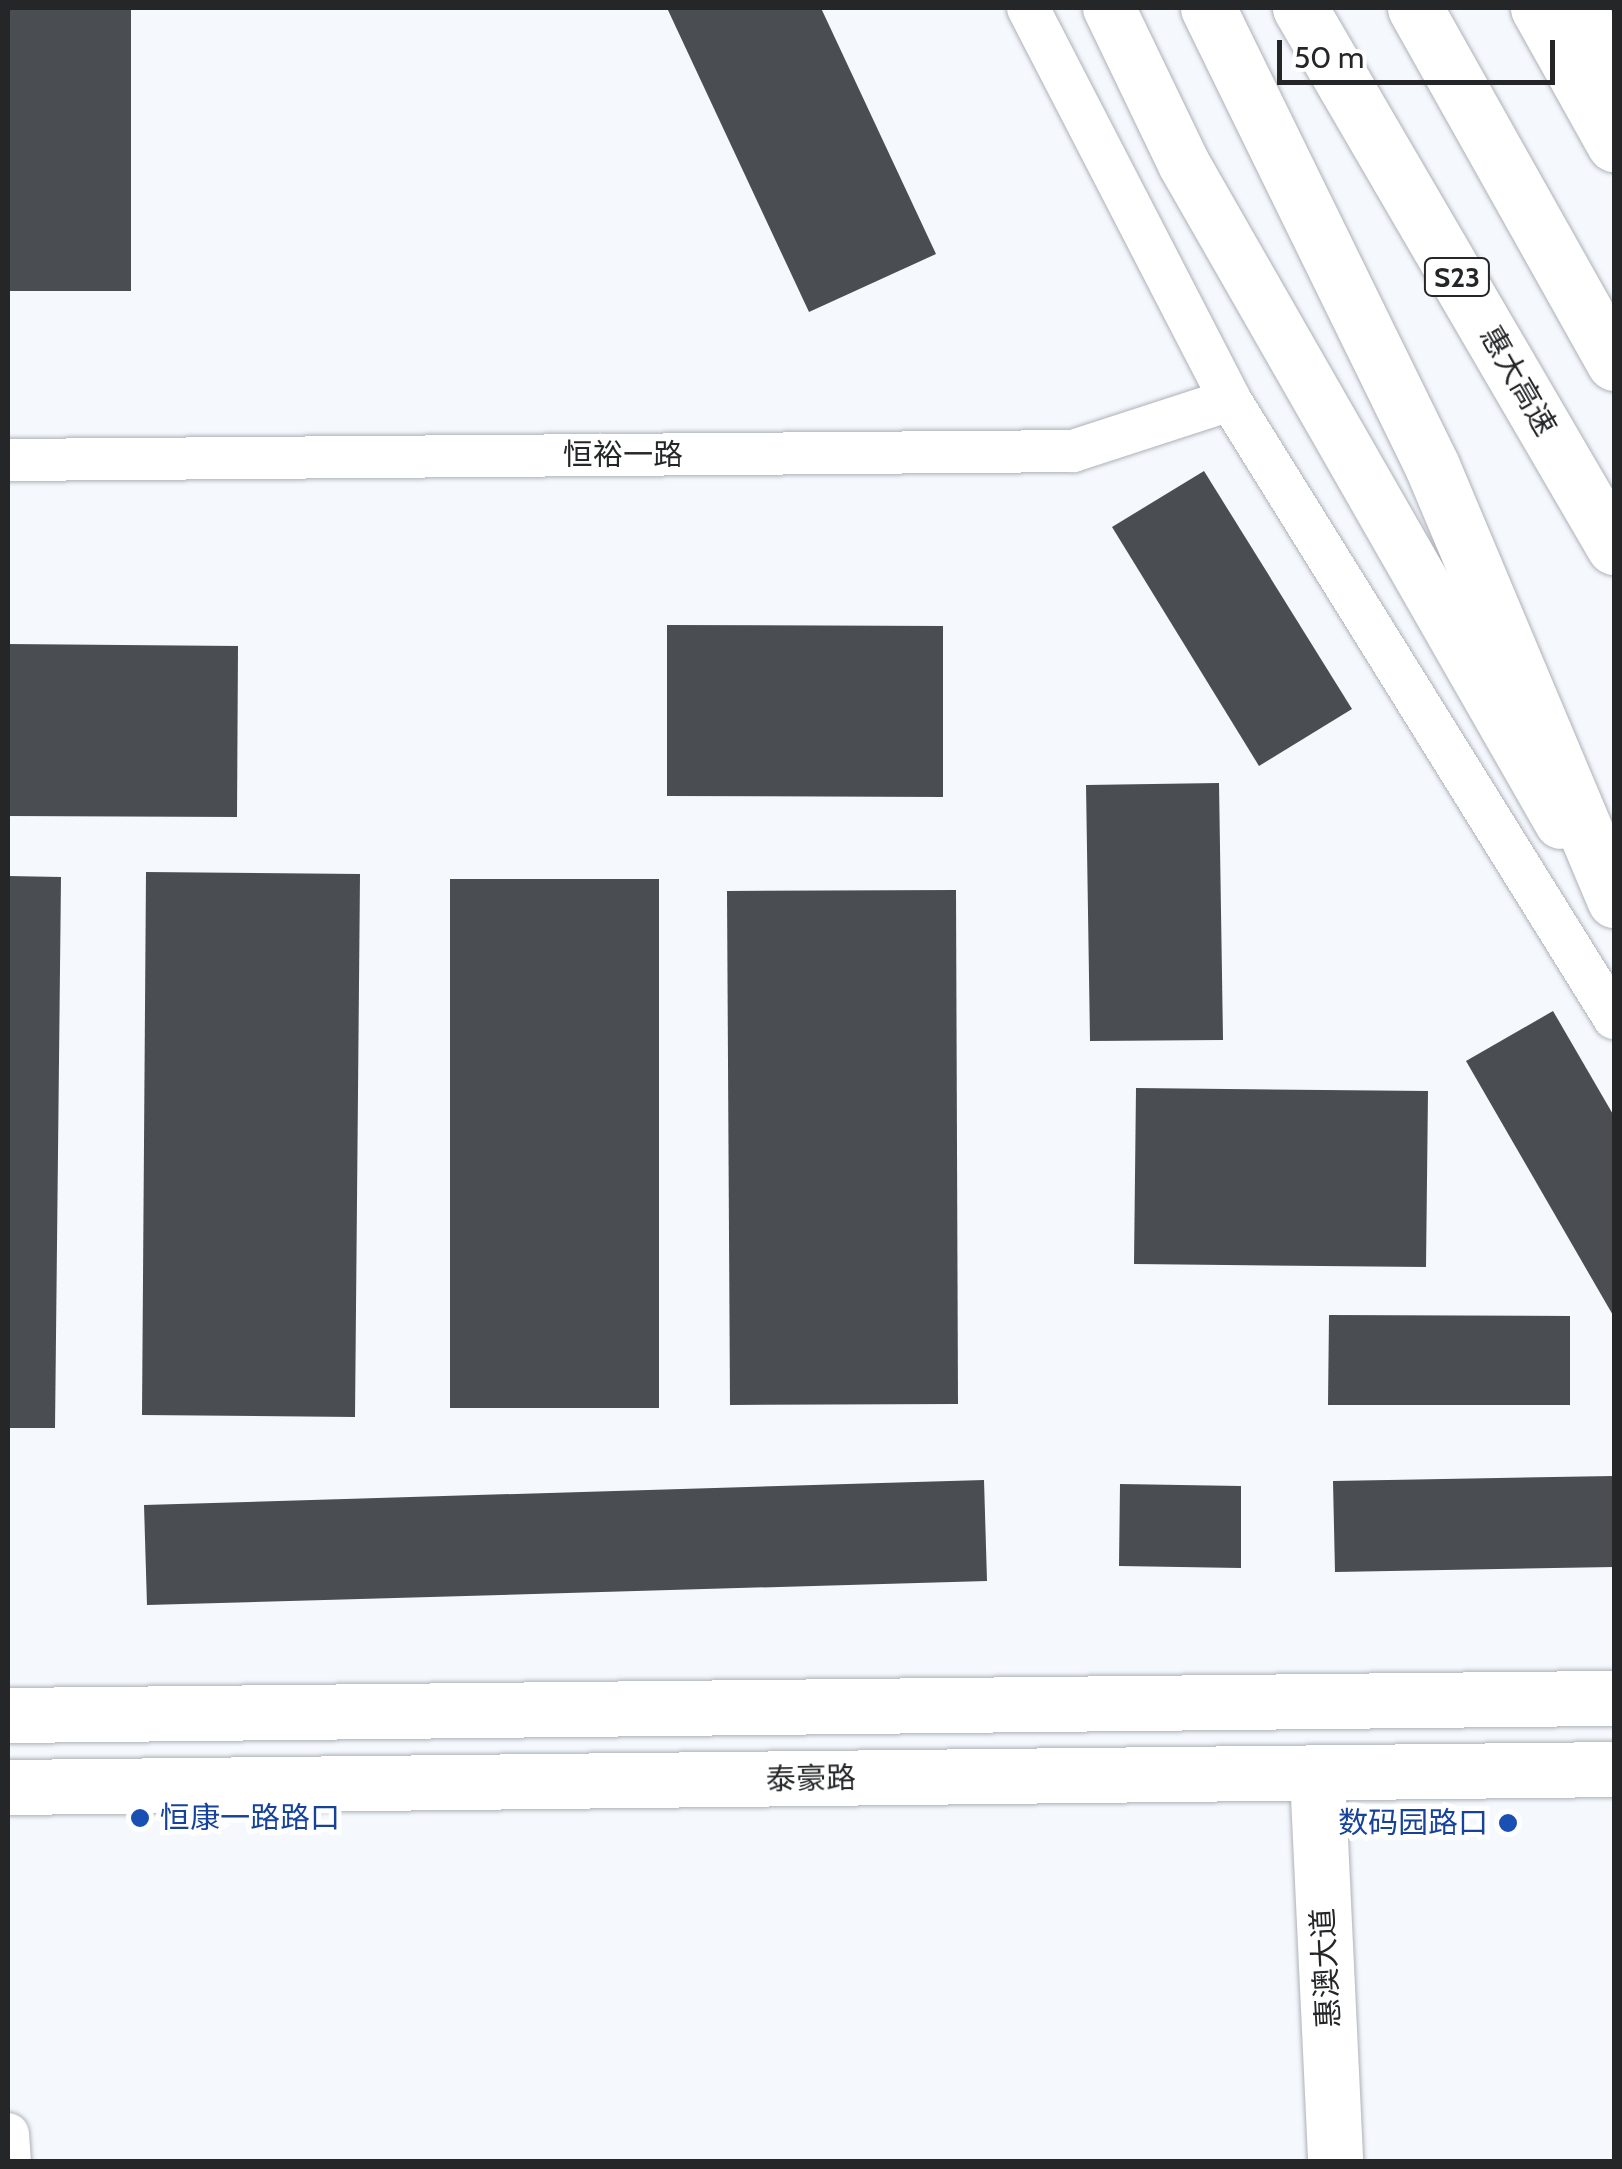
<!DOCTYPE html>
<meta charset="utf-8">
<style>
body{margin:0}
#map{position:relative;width:1622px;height:2169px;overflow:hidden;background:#f5f9fe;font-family:Cabin,"Noto Sans SC",sans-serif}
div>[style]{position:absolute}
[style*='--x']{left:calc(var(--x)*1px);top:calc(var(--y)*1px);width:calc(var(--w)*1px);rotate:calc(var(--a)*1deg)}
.building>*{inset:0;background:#4a4d52}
.roads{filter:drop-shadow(0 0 2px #adb1b7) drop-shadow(0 0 2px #adb1b7)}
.minor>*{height:42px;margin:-21px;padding:0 21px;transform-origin:21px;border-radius:21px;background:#fff}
.tertiary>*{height:52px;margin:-26px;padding:0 26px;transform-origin:26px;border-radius:26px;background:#fff}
.secondary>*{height:55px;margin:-27.5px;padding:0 27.5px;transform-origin:27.5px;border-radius:27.5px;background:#fff}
.motorway>*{height:55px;margin:-27.5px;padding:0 27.5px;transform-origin:27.5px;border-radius:27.5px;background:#fff}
.dots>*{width:28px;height:28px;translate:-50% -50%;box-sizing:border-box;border:5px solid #fff;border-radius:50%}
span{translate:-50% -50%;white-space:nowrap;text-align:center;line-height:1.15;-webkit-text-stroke:10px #fff;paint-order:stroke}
.shield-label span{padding:2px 8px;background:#fff;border:2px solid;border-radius:8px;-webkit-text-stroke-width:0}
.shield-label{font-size:28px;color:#242628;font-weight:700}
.street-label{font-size:30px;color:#242628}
.transit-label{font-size:30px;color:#164399}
.left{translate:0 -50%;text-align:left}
.right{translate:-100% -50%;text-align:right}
.frame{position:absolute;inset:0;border:10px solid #242628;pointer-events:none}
.scale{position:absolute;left:1277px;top:40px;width:278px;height:45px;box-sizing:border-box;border:5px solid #242628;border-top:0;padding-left:12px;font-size:30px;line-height:35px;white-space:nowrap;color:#242628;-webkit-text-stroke:8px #fff;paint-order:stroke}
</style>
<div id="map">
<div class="building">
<div style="clip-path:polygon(8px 8px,131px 8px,131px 291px,8px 291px)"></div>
<div style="clip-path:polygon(667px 8px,821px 8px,936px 254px,809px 312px)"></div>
<div style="clip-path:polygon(1204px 471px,1352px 709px,1259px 766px,1112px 527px)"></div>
<div style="clip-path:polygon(667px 625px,943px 626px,943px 797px,667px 796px)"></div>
<div style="clip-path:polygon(8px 644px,238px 646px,237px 817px,8px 816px)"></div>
<div style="clip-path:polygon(1219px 783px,1223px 1040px,1090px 1041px,1086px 785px)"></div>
<div style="clip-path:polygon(146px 872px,360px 874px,355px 1417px,142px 1415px)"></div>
<div style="clip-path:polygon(8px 876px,61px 877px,55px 1428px,8px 1428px)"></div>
<div style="clip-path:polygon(450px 879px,659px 879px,659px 1408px,450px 1408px)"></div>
<div style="clip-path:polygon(956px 890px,958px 1404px,730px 1405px,727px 891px)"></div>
<div style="clip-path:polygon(1553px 1011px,1614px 1116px,1614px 1317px,1466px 1061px)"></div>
<div style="clip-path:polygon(1136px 1088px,1428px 1091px,1426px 1267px,1134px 1264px)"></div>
<div style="clip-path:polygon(1329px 1315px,1570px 1316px,1570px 1405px,1328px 1405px)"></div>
<div style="clip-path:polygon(1614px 1476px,1614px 1567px,1335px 1572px,1333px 1481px)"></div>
<div style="clip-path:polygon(984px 1480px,987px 1581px,147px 1605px,144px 1505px)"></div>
<div style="clip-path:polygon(1120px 1484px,1241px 1486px,1241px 1568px,1119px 1566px)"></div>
</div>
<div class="roads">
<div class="minor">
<div style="--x:1028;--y:8;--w:441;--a:62.7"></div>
<div style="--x:1230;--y:400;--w:728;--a:58.14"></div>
<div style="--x:8;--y:460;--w:1065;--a:-0.48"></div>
<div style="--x:1073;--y:451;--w:165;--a:-18"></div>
<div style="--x:8;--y:2134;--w:28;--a:86"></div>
</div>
<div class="tertiary">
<div style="--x:1109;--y:8;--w:173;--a:64.3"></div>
<div style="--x:1184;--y:164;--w:759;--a:60.23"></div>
<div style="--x:1584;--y:8;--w:116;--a:75"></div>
</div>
<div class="secondary">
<div style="--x:8;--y:1715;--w:1606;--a:-0.61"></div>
<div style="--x:1317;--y:1775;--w:387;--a:87.3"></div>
<div style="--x:8;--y:1787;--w:1606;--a:-0.64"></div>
</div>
<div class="motorway">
<div style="--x:1208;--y:8;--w:510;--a:63.94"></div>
<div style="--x:1432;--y:466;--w:471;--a:67.2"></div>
<div style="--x:1300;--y:8;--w:624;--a:59.78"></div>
<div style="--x:1415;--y:8;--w:407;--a:60.7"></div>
<div style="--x:1538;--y:8;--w:156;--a:60.8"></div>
</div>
</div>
<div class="dots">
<div style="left:140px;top:1818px;background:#1a4fb4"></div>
<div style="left:1508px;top:1823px;background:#1a4fb4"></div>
</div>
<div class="shield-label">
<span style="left:1457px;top:277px">S23</span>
</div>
<div class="street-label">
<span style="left:1518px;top:381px;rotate:60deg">惠大高速</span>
<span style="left:623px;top:455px">恒裕一路</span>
<span style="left:811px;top:1779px;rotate:-1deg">泰豪路</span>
<span style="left:1326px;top:1968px;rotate:-93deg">惠澳大道</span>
</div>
<div class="transit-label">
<span class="left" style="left:160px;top:1818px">恒康一路路口</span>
<span class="right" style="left:1488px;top:1823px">数码园路口</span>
</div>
<div class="frame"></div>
<div class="scale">50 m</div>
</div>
